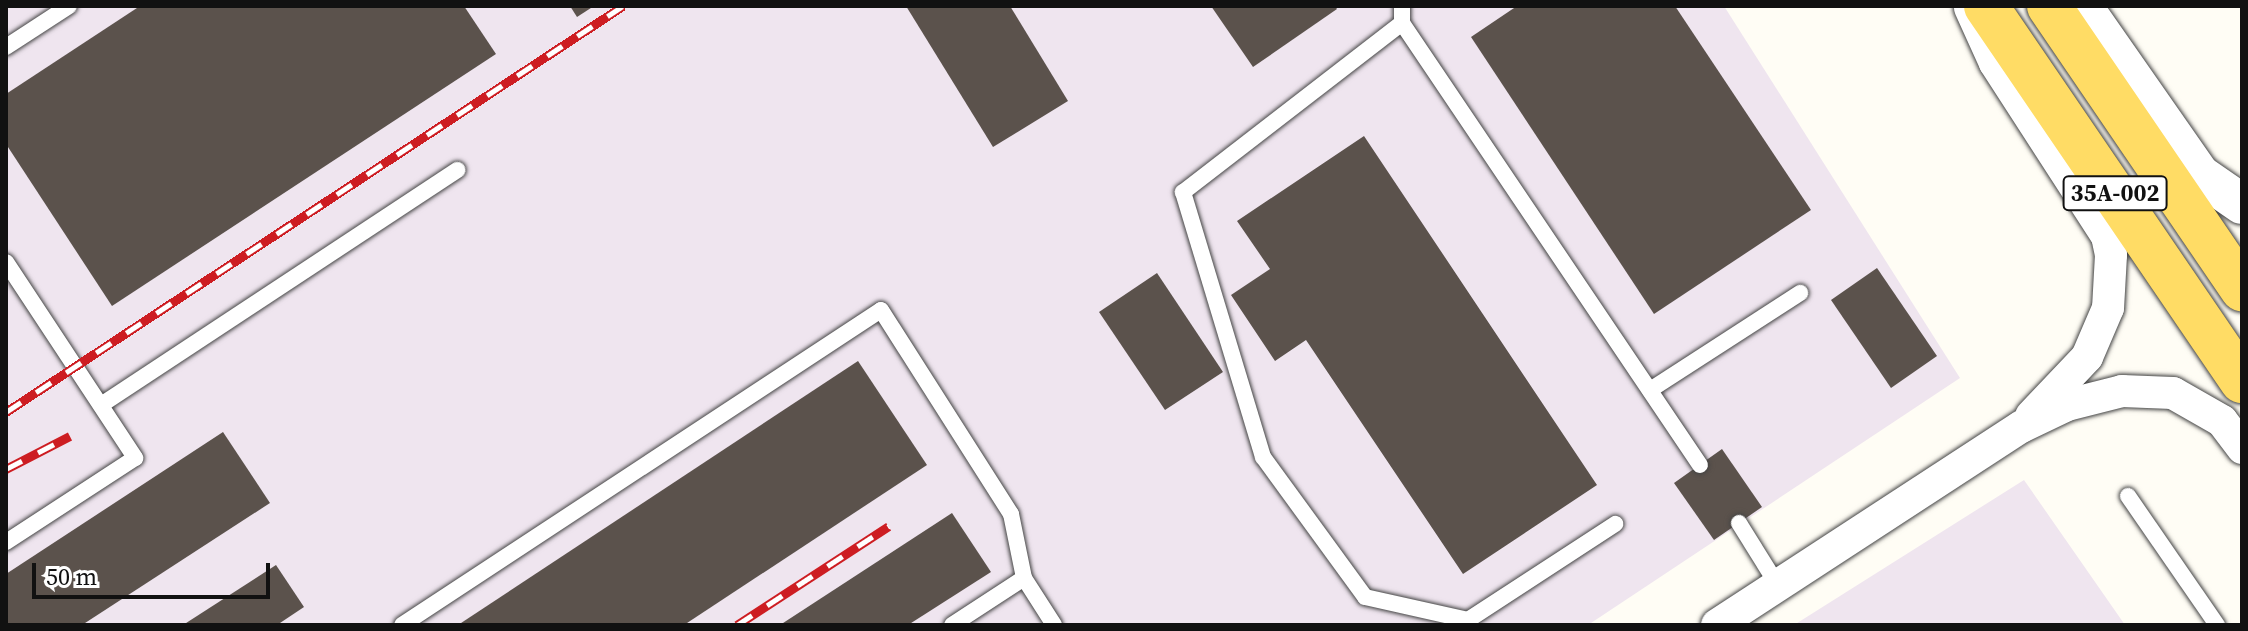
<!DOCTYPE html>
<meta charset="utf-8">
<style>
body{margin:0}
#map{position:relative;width:2248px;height:631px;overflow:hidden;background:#fffdf5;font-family:"Source Serif 4",serif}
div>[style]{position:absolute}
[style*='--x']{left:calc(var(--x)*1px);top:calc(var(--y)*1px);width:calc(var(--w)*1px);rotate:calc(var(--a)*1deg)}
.industrial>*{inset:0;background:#efe5ef}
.building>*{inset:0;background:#5b524c}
.roads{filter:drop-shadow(0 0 2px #444) drop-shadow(0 0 2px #444)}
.service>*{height:16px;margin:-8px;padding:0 8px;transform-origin:8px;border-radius:8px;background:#fff}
.minor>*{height:32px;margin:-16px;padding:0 16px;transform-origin:16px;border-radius:16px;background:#fff}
.tertiary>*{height:40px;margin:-20px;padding:0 20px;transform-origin:20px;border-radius:20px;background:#fff}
.primary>*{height:44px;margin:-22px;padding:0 22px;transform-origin:22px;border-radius:22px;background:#ffdc65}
.rail>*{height:9px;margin-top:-4.5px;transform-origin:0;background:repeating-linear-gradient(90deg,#fff 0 18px,#cd1d22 0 36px);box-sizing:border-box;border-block:2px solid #cd1d22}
span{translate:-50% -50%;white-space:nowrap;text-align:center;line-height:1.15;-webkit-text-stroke:8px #fff;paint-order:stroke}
.shield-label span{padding:2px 6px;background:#fff;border:2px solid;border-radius:6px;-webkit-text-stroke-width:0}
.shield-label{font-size:24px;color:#111;font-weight:700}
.frame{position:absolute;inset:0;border:8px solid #111;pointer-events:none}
.scale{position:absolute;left:32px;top:563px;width:238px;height:36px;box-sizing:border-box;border:4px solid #111;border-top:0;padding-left:10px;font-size:24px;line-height:28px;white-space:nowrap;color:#111;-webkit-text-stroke:6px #fff;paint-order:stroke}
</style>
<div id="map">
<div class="industrial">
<div style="clip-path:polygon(6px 6px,1724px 6px,1960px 378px,1588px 625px,6px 625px)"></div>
<div style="clip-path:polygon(2024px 480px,2125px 625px,1794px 625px)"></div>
</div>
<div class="building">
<div style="clip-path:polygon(140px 6px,464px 6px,496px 54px,112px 306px,6px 144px,6px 94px)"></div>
<div style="clip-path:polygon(570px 6px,594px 6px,577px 17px)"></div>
<div style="clip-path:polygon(906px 6px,1010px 6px,1068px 101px,993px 147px)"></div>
<div style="clip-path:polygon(1211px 6px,1335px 6px,1337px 9px,1253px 67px)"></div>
<div style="clip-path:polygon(1517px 6px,1675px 6px,1811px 210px,1654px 314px,1471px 37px)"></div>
<div style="clip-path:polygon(1364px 136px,1597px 485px,1463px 574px,1306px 340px,1275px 361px,1231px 295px,1270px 269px,1237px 221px)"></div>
<div style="clip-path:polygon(1877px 268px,1937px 356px,1891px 388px,1831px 300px)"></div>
<div style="clip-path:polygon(1157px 273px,1223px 372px,1165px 410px,1099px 312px)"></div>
<div style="clip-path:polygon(858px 361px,927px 465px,684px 625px,458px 625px)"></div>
<div style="clip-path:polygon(223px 432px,270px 503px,82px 625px,6px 625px,6px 574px)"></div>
<div style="clip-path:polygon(1722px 449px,1762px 507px,1714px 540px,1674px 483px)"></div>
<div style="clip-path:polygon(952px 513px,991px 572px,908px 625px,780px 625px)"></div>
<div style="clip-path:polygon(276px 565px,304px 607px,277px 625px,183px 625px)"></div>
</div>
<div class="roads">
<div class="service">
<div style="--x:1402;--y:6;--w:17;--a:90"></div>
<div style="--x:1402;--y:23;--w:533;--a:56.01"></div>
<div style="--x:1402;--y:23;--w:277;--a:142.3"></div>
<div style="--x:1183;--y:192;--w:277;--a:73.2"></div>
<div style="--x:1263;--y:457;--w:173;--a:53.9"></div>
<div style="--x:1365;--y:597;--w:106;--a:12.6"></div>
<div style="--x:1468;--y:620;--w:176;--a:-33.1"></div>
<div style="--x:6;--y:47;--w:75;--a:-33.1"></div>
<div style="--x:6;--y:262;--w:235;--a:56.6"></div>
<div style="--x:135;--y:458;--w:154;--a:146.9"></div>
<div style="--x:1650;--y:390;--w:179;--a:-32.9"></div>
<div style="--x:101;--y:405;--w:427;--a:-33.4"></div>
<div style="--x:2128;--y:496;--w:157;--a:55.4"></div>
<div style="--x:1739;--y:523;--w:72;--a:58.1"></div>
<div style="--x:402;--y:625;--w:573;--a:-33.33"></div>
<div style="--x:881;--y:310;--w:242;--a:57.5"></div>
<div style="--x:1011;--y:514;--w:65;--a:78.5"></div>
<div style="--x:952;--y:625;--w:86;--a:-33.1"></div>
<div style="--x:1024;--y:578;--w:56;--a:57.4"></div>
</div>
<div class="minor">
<div style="--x:1970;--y:8;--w:60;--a:65.6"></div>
<div style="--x:1995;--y:63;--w:206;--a:57.1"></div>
<div style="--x:2107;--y:236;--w:19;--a:78"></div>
<div style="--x:2111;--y:255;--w:53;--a:93.2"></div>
<div style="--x:2108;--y:308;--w:53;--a:113.2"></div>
<div style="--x:2087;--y:357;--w:81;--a:133.5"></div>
<div style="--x:1717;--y:625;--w:363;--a:-33.1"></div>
<div style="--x:2021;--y:427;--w:51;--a:-25.6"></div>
<div style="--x:2067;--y:405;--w:57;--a:-14.3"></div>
<div style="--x:2122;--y:391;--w:51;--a:2.2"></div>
<div style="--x:2173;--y:393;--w:56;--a:29.7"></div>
<div style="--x:2222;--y:421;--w:34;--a:53"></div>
</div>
<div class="tertiary">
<div style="--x:2082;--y:6;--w:206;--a:55.1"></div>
<div style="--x:2200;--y:175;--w:51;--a:34.6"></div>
</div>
<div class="primary">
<div style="--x:1986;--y:6;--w:454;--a:55.7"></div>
<div style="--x:2049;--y:6;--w:343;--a:55.7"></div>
</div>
</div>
<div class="rail">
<div style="--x:6;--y:412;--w:739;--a:-33.35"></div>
<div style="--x:6;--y:469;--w:72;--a:-27.3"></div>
<div style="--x:737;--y:625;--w:181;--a:-33.1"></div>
</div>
<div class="shield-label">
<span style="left:2115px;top:193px">35А-002</span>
</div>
<div class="frame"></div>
<div class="scale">50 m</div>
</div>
